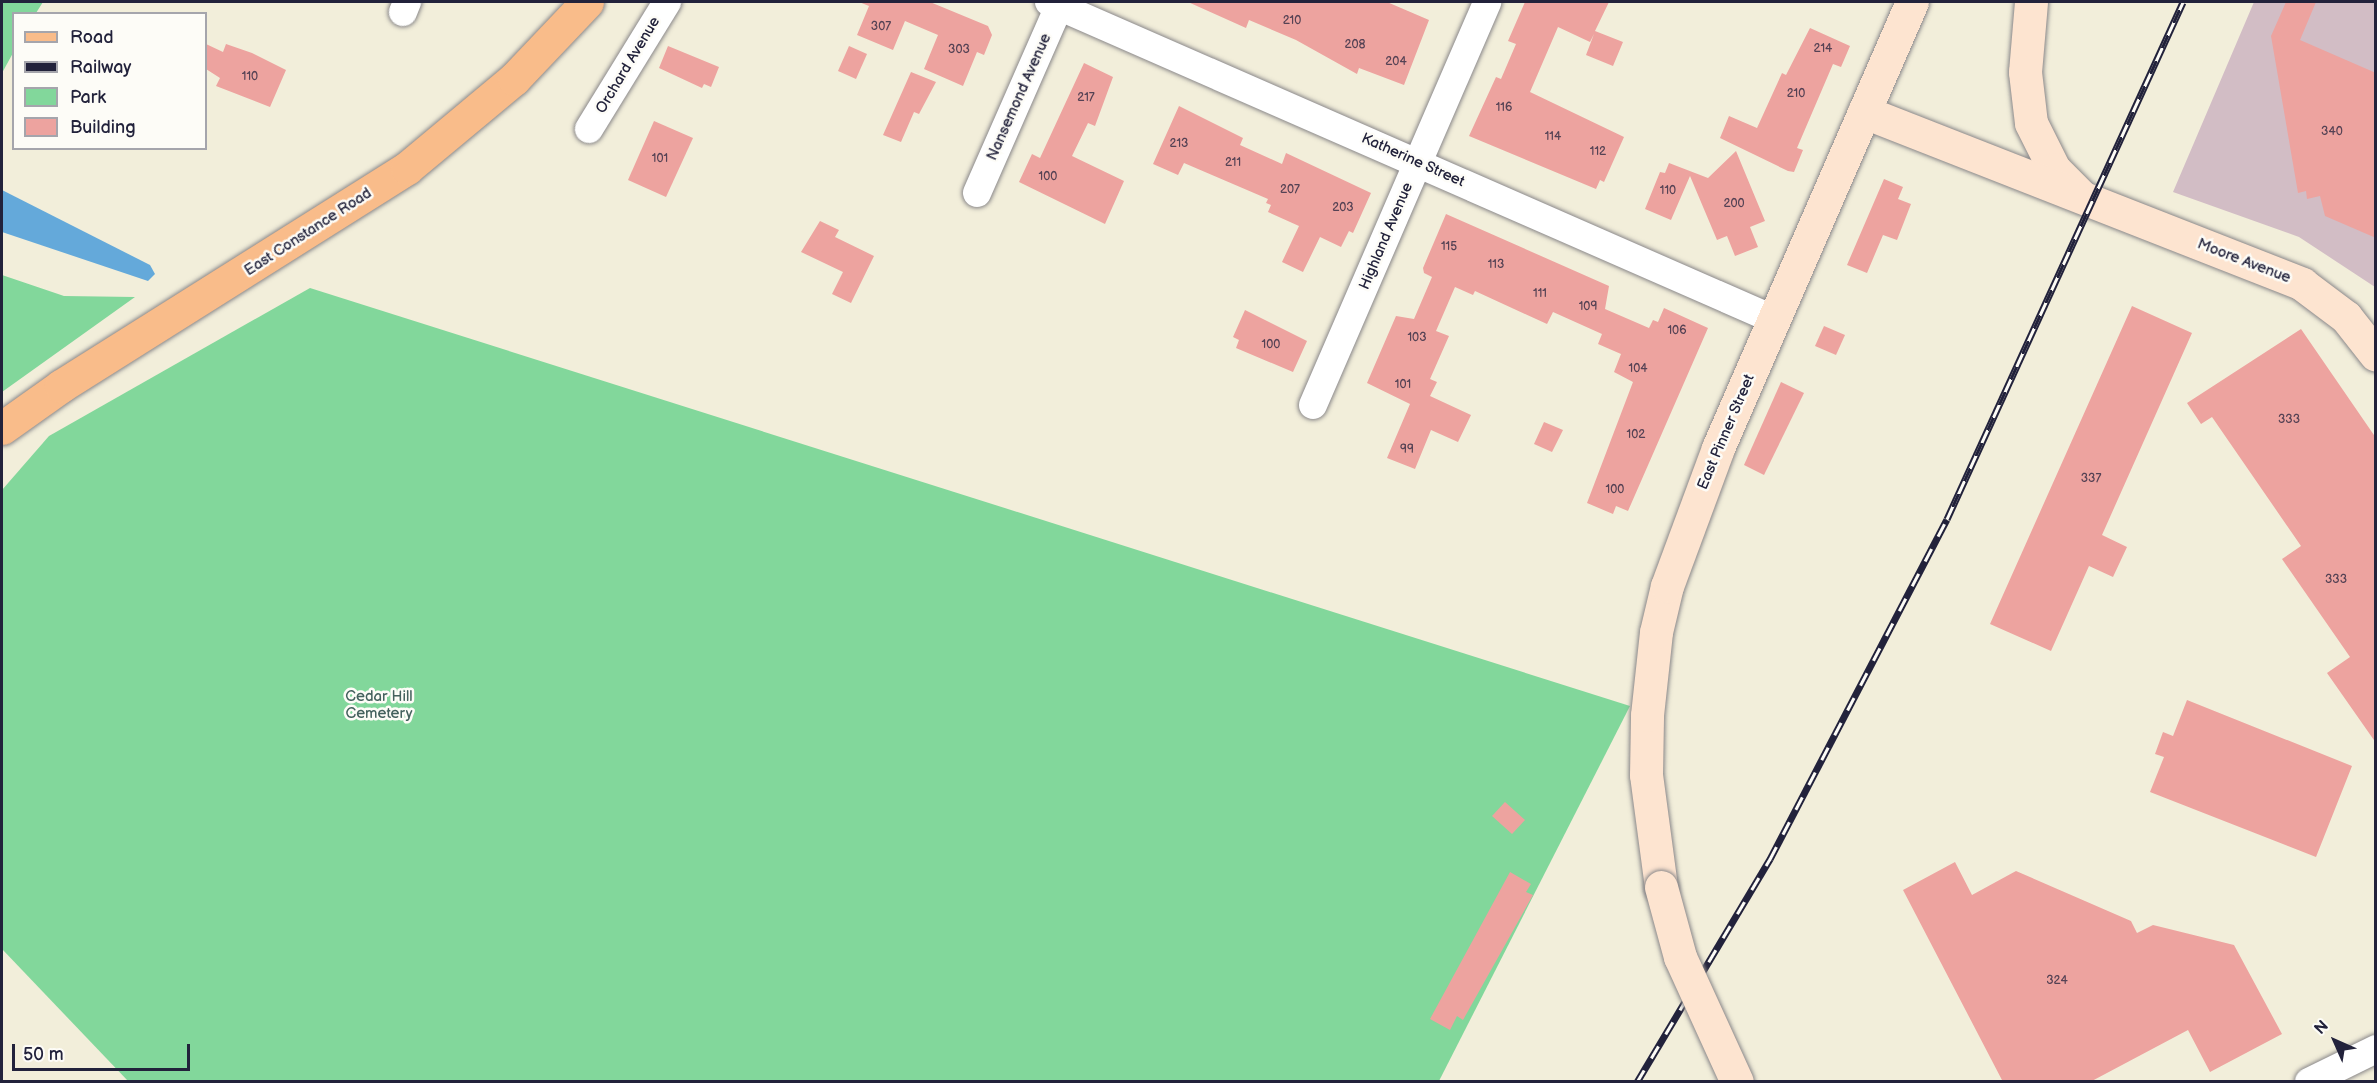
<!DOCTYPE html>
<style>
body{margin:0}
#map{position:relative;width:2377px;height:1083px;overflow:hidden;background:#f2eeda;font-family:"Balsamiq Sans",sans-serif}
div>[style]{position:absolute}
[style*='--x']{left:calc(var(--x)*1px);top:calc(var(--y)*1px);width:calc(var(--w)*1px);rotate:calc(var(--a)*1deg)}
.industrial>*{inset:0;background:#d2bdc5}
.green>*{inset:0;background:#82d79b}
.water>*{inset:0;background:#64a9da}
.building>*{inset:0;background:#eda39f}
.roads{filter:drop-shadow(0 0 2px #8a888a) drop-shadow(0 0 2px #8a888a)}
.street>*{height:28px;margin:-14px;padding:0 14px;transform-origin:14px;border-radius:14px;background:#fff}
.secondary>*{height:33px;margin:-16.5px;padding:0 16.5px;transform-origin:16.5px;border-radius:16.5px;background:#fde4d0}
.primary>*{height:33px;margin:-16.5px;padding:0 16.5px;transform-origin:16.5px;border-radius:16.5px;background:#f9bc8a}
.rail>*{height:7px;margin-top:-3.5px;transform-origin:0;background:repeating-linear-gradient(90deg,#fdfcf7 0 14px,#22223b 0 28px);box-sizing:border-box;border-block:2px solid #22223b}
.bridges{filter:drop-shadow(0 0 2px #8a888a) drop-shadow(0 0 2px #8a888a)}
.secondary-bridge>*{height:33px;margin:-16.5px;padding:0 16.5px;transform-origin:16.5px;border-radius:16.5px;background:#fde4d0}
span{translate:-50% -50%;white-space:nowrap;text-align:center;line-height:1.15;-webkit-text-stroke:5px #fdfcf7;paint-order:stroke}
.number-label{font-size:12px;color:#554254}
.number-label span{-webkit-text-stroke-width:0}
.street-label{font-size:15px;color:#22223b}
.park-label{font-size:15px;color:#44615d}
.frame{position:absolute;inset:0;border:3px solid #22223b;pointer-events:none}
.legend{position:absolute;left:12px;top:12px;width:195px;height:138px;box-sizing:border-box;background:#fdfcf7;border:2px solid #a5a5ac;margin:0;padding:8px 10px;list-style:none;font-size:18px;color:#22223b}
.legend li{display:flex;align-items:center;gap:12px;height:30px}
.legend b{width:30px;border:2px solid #a5a5ac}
.north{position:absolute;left:2305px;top:1011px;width:60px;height:60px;-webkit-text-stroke:4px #fdfcf7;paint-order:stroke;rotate:315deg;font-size:16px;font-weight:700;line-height:24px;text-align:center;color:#22223b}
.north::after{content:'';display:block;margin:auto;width:21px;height:27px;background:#22223b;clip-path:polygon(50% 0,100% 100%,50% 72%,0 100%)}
.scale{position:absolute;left:12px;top:1044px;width:178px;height:27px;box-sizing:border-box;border:3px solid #22223b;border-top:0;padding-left:8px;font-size:18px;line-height:21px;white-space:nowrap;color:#22223b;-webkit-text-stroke:4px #fdfcf7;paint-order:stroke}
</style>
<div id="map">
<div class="industrial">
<div style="clip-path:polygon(2254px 2px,2375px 2px,2375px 287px,2299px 237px,2173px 192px)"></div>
</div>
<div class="green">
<div style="clip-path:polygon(2px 2px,43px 2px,36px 13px,14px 14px,13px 53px,2px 73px)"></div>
<div style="clip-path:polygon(2px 275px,64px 296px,135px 297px,2px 392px)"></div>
<div style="clip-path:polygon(310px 288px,1630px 706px,1439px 1081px,128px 1081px,2px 949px,2px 490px,49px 436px)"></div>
</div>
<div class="water">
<div style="clip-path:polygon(2px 190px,150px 265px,155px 274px,148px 281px,2px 232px)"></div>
</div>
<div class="building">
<div style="clip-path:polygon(859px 2px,930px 2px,988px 26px,992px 35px,984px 55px,977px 52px,963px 86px,924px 69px,938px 35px,905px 21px,893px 50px,857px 35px,869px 6px)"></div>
<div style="clip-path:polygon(1188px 2px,1387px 2px,1429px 20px,1404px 85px,1359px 68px,1357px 74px,1296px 40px,1249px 20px,1246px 28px)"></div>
<div style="clip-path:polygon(1525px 2px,1609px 2px,1595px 31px,1623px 42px,1613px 66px,1586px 55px,1594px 34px,1590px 42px,1558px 27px,1530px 92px,1624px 137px,1604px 182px,1600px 180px,1596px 189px,1469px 136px,1496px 77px,1501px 79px,1516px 44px,1508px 41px)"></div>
<div style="clip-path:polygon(2286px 2px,2316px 2px,2300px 40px,2376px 73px,2376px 238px,2325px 216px,2320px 196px,2307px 199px,2306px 191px,2298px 193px,2271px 36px)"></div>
<div style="clip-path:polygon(1810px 28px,1850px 46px,1841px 67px,1833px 64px,1797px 148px,1803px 150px,1794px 172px,1788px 171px,1720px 138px,1729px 116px,1757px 128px,1782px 73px,1786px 75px)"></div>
<div style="clip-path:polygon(206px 44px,223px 52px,226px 44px,252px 53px,286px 70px,270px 107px,216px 86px,220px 78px,206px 69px)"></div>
<div style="clip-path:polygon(668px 46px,719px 67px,711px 87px,704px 84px,702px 88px,659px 68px)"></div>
<div style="clip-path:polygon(849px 46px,867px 54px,856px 79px,838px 71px)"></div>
<div style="clip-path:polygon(1084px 63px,1113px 77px,1095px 126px,1088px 123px,1072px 156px,1124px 181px,1105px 224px,1019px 182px,1032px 154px,1040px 158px)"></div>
<div style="clip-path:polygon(911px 72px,936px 82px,919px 114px,914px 112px,901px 142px,883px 135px)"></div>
<div style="clip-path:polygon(1179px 106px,1243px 138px,1240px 145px,1282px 164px,1286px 153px,1371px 193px,1353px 233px,1349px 231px,1341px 247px,1320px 237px,1303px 272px,1282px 262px,1299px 226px,1268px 212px,1271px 205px,1266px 203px,1268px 199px,1184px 163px,1178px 175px,1153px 164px)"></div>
<div style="clip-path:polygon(654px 121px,693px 138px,666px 197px,628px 180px)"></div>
<div style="clip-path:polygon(1736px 151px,1765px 221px,1750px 227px,1758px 247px,1735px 256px,1727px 236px,1717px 240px,1690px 176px,1671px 220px,1645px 209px,1660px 172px,1665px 173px,1669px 163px,1708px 178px)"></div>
<div style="clip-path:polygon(1884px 179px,1903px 187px,1898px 199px,1911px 204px,1897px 240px,1883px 235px,1867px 273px,1847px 265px)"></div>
<div style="clip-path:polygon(1446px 214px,1609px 286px,1605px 309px,1649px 328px,1653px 320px,1658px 322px,1664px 308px,1708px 328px,1628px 511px,1616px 506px,1613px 514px,1587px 503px,1633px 382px,1614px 372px,1621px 354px,1598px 344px,1602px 334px,1553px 312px,1547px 324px,1475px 291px,1473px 295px,1455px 287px,1436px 331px,1449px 336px,1430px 379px,1437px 382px,1430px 396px,1471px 415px,1458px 442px,1431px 430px,1415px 469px,1387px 458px,1410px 404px,1367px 383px,1396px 316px,1414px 319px,1432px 277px,1424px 273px,1423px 268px)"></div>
<div style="clip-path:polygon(820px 221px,839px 230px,835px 237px,874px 256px,851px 303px,832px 294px,843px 272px,801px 252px)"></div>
<div style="clip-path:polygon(2132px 306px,2192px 333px,2102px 535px,2127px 547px,2113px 577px,2089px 566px,2051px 651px,1990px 624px)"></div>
<div style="clip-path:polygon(1245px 310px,1307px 341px,1293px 372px,1236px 348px,1239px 340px,1233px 337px)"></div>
<div style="clip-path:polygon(1824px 326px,1845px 335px,1836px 355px,1815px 346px)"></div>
<div style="clip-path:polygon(2301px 329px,2376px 438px,2376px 743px,2327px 673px,2350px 657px,2282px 559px,2301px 546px,2212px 417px,2201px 424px,2187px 403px)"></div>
<div style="clip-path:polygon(1781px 382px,1804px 393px,1764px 475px,1744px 465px)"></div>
<div style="clip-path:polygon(1544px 422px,1563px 430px,1552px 452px,1534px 444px)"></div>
<div style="clip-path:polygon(2187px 700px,2352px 766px,2316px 857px,2150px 792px,2164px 757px,2155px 754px,2163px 732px,2173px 736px)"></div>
<div style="clip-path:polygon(1505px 802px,1525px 820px,1512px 834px,1492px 816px)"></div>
<div style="clip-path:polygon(1955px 862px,1972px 895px,2016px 871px,2131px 921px,2137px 933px,2153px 925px,2234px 945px,2282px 1034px,2210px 1072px,2188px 1030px,2090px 1082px,2003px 1082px,1903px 890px)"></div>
<div style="clip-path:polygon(1510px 872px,1531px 884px,1526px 892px,1533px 895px,1463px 1020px,1457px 1016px,1450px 1030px,1430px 1019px)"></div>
</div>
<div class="roads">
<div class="street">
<div style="--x:1049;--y:2;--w:793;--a:23.65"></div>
<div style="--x:403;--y:12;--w:11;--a:-68"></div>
<div style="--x:589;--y:129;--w:149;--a:-58.4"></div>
<div style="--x:977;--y:193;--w:209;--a:-66.3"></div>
<div style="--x:1313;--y:405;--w:439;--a:-66.6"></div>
<div style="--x:2309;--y:1082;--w:75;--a:-26.2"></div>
</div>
<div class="secondary">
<div style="--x:2031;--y:2;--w:70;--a:94.9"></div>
<div style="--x:2025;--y:72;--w:51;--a:83.3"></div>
<div style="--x:2031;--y:123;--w:51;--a:63.4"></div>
<div style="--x:2054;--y:169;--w:38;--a:45"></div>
<div style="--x:1864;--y:112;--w:471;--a:21.4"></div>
<div style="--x:2302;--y:284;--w:55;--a:36.9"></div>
<div style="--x:2346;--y:317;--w:48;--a:51.7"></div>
<div style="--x:1661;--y:887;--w:113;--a:-97.6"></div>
<div style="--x:1646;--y:775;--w:60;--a:-89"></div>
<div style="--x:1647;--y:715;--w:83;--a:-83.8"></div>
<div style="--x:1656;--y:632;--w:47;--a:-76.6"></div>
<div style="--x:1667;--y:586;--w:147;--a:-69.7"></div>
<div style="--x:1718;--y:448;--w:486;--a:-66.5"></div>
</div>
<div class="primary">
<div style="--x:2;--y:428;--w:72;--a:-35.4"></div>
<div style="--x:61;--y:386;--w:409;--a:-32.2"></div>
<div style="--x:407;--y:168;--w:139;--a:-39.8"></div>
<div style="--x:514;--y:79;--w:106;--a:-46.5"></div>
</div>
</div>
<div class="rail">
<div style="--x:1637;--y:1082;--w:260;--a:-59.2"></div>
<div style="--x:1770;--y:859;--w:383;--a:-62.5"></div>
<div style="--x:1947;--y:519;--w:568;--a:-65.46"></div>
</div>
<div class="bridges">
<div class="secondary-bridge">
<div style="--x:1661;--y:887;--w:73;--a:74.8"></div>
<div style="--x:1680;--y:957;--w:137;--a:65.5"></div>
</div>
</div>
<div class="number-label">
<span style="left:1292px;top:21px">210</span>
<span style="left:881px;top:27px">307</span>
<span style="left:1355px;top:45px">208</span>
<span style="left:1823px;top:49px">214</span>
<span style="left:959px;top:50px">303</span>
<span style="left:1396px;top:62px">204</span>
<span style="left:250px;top:77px">110</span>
<span style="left:1796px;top:94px">210</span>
<span style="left:1086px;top:98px">217</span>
<span style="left:1504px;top:108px">116</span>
<span style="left:2332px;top:132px">340</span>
<span style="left:1553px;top:137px">114</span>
<span style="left:1179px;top:144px">213</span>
<span style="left:1598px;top:152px">112</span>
<span style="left:660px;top:159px">101</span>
<span style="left:1233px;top:163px">211</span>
<span style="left:1048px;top:177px">100</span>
<span style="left:1290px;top:190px">207</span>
<span style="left:1668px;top:191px">110</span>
<span style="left:1734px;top:204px">200</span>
<span style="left:1343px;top:208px">203</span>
<span style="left:1449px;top:247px">115</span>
<span style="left:1496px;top:265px">113</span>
<span style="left:1540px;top:294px">111</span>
<span style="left:1588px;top:307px">109</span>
<span style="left:1677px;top:331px">106</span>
<span style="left:1417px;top:338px">103</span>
<span style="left:1271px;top:345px">100</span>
<span style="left:1638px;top:369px">104</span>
<span style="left:1403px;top:385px">101</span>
<span style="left:2289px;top:420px">333</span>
<span style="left:1636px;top:435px">102</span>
<span style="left:1407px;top:450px">99</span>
<span style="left:2091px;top:479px">337</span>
<span style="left:1615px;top:490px">100</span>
<span style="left:2336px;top:580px">333</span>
<span style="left:2057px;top:981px">324</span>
</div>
<div class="street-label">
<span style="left:628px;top:65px;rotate:-59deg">Orchard Avenue</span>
<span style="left:1019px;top:97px;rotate:-66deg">Nansemond Avenue</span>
<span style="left:1413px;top:160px;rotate:24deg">Katherine Street</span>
<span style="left:308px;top:232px;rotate:-33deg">East Constance Road</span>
<span style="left:1386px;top:236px;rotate:-67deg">Highland Avenue</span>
<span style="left:2244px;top:261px;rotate:21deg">Moore Avenue</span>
<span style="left:1726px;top:432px;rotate:-67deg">East Pinner Street</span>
</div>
<div class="park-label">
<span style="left:379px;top:705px">Cedar Hill<br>Cemetery</span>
</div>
<div class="frame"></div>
<ul class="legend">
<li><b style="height:8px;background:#f9bc8a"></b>Road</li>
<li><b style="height:8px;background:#22223b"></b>Railway</li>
<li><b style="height:16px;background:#82d79b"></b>Park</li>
<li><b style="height:16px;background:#eda39f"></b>Building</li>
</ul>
<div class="north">N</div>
<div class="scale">50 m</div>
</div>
